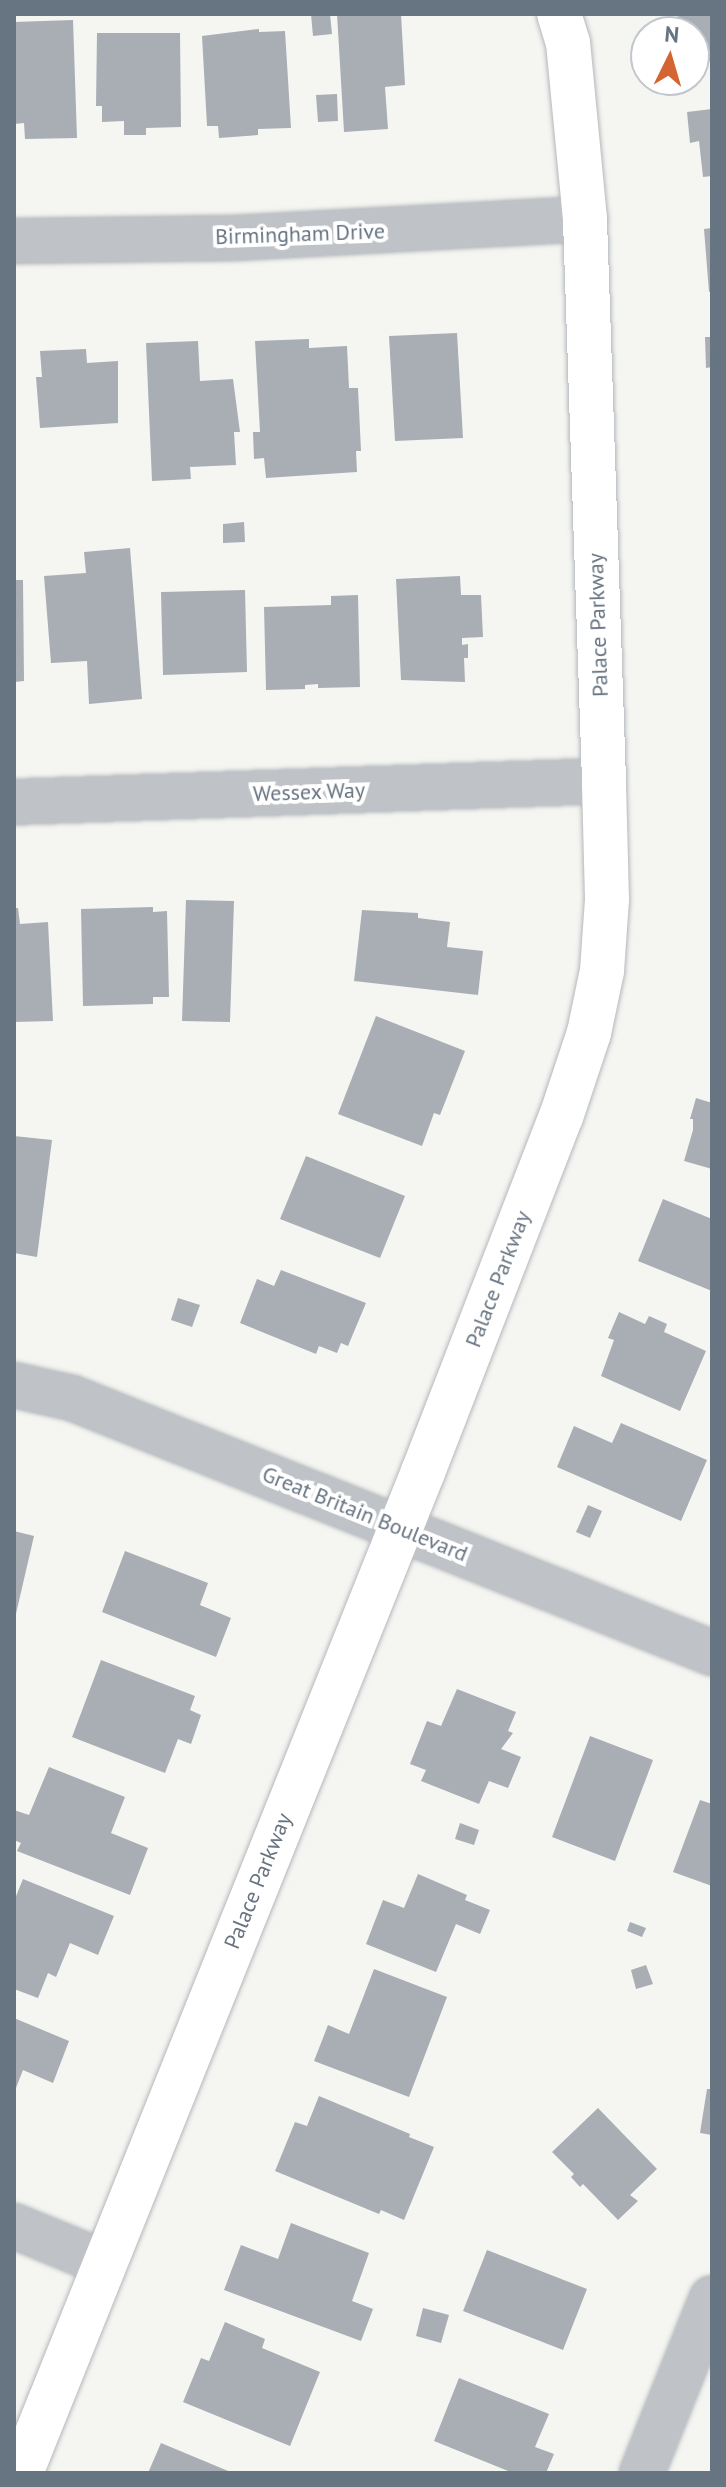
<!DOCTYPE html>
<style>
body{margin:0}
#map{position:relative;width:726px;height:2487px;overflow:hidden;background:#f5f6f2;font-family:"PT Sans",sans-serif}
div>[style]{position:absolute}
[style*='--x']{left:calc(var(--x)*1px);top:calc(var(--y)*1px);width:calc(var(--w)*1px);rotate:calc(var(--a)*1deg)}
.building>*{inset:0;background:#a8aeb4}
.roads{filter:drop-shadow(0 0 2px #b4b8bc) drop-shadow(0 0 2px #b4b8bc)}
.street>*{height:44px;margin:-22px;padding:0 22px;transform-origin:22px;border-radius:22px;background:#bfc2c6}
.secondary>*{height:44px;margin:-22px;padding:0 22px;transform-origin:22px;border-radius:22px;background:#fff}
span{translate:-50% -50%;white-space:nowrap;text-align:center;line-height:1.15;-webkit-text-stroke:8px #fff;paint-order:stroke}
.street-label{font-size:22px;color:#677481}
.frame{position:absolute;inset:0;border:16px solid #677481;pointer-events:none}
.north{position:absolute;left:630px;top:16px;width:80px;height:80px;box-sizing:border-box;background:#fff;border:2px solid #c2c7cd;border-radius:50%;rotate:5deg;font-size:22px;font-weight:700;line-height:32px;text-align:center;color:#677481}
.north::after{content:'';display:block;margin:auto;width:28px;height:36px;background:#d56433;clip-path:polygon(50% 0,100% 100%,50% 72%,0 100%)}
</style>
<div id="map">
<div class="building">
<div style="clip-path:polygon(311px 14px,330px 14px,332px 34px,313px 36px)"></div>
<div style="clip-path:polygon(337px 14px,401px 14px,405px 85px,385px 87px,388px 129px,344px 132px)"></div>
<div style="clip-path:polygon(690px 14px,712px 14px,712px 61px,694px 63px,694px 32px,676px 32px,675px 17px)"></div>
<div style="clip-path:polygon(73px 20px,77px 138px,25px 139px,24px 123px,14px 124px,14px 22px)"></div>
<div style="clip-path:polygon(259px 29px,259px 32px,285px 31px,291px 128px,258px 129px,258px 135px,219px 138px,218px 126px,207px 126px,202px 36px)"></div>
<div style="clip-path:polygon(97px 33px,180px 33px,181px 127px,146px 128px,146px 135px,124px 135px,124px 121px,102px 122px,102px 106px,96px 106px)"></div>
<div style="clip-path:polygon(337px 94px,338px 121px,318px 122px,316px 95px)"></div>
<div style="clip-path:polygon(712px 109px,712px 176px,703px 177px,699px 141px,690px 143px,687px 112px)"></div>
<div style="clip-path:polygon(712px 228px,712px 291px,709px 292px,704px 229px)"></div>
<div style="clip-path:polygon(457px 333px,463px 438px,395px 441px,389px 336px)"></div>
<div style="clip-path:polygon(705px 337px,712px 337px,712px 367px,706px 368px)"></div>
<div style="clip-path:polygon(309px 339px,309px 348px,347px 346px,349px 388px,358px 388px,361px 451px,356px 451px,357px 472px,266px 478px,264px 458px,254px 459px,253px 432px,260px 432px,255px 341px)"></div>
<div style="clip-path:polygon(198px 341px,200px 381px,233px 379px,240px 432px,234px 432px,236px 465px,190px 467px,191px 479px,152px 481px,146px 343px)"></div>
<div style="clip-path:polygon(86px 349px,87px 363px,118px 361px,118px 423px,40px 428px,36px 377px,42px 377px,40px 351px)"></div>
<div style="clip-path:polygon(244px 522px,245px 542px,223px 543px,223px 524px)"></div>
<div style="clip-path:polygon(130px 548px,142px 699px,89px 704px,87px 661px,51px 663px,44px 576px,86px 573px,84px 552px)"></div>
<div style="clip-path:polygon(460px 576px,461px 595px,481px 595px,483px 637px,462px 638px,462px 645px,468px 644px,468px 658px,464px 658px,465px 682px,401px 680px,396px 579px)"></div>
<div style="clip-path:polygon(14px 580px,23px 580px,24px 681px,14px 682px)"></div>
<div style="clip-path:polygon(245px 590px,247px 672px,163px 675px,161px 592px)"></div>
<div style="clip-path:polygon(358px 595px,360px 687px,318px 688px,318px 684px,305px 685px,305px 689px,266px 690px,264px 607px,331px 605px,331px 596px)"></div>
<div style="clip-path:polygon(186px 900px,234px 901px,230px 1022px,182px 1021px)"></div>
<div style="clip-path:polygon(153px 907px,153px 912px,167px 911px,169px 997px,153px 997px,153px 1004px,83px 1006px,81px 909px)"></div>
<div style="clip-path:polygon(14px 908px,18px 908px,20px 924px,48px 922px,53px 1021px,14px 1022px)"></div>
<div style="clip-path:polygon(362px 910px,418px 913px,418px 918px,450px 922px,447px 947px,483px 951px,478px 995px,354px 981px)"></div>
<div style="clip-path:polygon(376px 1016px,465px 1051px,440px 1115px,434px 1113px,422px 1146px,338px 1114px)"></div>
<div style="clip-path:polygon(696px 1098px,712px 1103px,712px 1169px,684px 1161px,693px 1130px,693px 1119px,690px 1119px)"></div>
<div style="clip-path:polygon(14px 1136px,52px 1140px,37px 1257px,14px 1253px)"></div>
<div style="clip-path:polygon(306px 1156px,405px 1196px,380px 1258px,280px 1219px)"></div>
<div style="clip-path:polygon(663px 1199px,712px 1219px,712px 1291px,638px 1261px)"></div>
<div style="clip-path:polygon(281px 1270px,366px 1303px,348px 1346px,341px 1343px,337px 1353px,319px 1346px,316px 1354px,240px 1323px,257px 1279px,274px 1286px)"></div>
<div style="clip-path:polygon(178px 1298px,200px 1305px,192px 1327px,171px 1320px)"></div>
<div style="clip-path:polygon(619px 1312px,645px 1324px,649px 1316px,667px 1324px,664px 1332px,706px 1351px,680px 1411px,601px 1376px,614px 1340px,608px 1338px)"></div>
<div style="clip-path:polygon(621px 1423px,707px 1460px,681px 1521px,557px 1467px,574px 1426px,612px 1443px)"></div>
<div style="clip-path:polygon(588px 1505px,602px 1511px,590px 1538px,576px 1532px)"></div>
<div style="clip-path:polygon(14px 1531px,34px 1536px,15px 1618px,14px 1617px)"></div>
<div style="clip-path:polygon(125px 1551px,208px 1583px,200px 1605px,231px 1618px,216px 1657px,102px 1612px)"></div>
<div style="clip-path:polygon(101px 1660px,195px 1696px,190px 1710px,201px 1715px,191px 1744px,178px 1739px,165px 1773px,72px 1737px)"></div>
<div style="clip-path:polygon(457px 1689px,516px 1712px,508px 1731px,513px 1733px,501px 1749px,521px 1757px,508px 1788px,489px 1781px,479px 1804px,421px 1781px,426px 1770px,410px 1764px,427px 1721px,441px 1726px)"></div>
<div style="clip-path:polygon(590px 1736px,653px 1760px,615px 1861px,552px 1837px)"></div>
<div style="clip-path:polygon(49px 1767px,125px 1797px,111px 1833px,148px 1848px,130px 1895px,17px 1851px,21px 1843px,14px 1840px,14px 1810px,29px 1815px)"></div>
<div style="clip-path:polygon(700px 1800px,712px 1804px,712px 1886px,673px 1872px)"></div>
<div style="clip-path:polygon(460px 1823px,479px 1830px,474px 1845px,455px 1839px)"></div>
<div style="clip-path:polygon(418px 1874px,467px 1895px,465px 1900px,490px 1910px,480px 1934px,456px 1924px,436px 1972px,366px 1944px,383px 1900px,404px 1908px)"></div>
<div style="clip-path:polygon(23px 1879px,114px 1916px,98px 1955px,70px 1943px,56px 1977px,48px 1973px,38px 1998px,14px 1989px,14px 1901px)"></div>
<div style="clip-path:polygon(630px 1922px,646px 1928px,642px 1937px,627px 1931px)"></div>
<div style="clip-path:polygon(646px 1965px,653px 1984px,636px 1989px,631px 1970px)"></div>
<div style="clip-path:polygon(374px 1969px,447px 1997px,409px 2097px,314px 2061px,328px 2025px,349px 2034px)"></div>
<div style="clip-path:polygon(14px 2018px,69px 2041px,53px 2083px,23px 2070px,14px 2093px)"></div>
<div style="clip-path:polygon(707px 2089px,712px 2089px,712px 2135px,700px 2133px)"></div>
<div style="clip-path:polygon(319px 2096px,410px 2134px,409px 2137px,434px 2147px,404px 2220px,381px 2210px,379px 2214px,275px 2171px,295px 2122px,307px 2126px)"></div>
<div style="clip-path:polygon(598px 2108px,657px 2169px,630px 2195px,638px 2201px,618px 2220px,583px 2184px,580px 2187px,571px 2177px,574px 2174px,552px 2152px)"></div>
<div style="clip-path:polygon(291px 2223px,369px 2253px,352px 2301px,373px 2309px,361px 2341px,224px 2290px,241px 2245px,278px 2259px)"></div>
<div style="clip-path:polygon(487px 2250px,587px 2289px,563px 2350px,463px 2311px)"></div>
<div style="clip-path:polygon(423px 2308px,449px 2315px,441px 2343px,416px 2336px)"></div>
<div style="clip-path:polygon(225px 2322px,265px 2339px,262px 2348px,320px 2372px,290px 2446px,183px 2402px,201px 2358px,209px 2361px)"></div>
<div style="clip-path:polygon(459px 2378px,549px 2414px,535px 2447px,554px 2454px,546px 2473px,513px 2473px,434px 2441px)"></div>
<div style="clip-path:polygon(161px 2443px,233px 2473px,148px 2473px)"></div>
</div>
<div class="roads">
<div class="street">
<div style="--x:14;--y:241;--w:221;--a:-0.8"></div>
<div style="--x:235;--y:238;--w:351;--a:-3.1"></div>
<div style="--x:14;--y:802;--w:590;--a:-2.04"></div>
<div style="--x:14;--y:1385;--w:59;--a:12.6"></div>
<div style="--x:72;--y:1398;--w:689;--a:21.72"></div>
<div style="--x:14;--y:2226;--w:97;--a:22.3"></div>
<div style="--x:642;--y:2473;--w:188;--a:-68.2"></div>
</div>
<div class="secondary">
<div style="--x:21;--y:2473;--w:1079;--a:-68.12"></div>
<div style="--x:423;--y:1472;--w:381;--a:-68.8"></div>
<div style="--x:561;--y:1117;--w:89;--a:-71.6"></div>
<div style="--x:589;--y:1033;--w:63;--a:-78.2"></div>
<div style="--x:602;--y:971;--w:72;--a:-86"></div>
<div style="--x:607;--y:899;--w:118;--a:-91.5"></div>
<div style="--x:604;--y:781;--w:562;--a:-91.94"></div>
<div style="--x:585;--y:219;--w:177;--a:-95.5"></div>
<div style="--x:568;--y:43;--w:30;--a:-107"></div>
</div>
</div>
<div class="street-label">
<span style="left:300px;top:234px;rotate:-2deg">Birmingham Drive</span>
<span style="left:598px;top:625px;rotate:-92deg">Palace Parkway</span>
<span style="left:309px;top:792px;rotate:-2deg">Wessex Way</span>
<span style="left:498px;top:1279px;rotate:-69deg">Palace Parkway</span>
<span style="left:365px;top:1514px;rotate:22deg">Great Britain Boulevard</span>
<span style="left:258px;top:1881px;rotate:-68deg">Palace Parkway</span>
</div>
<div class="frame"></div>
<div class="north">N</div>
</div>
